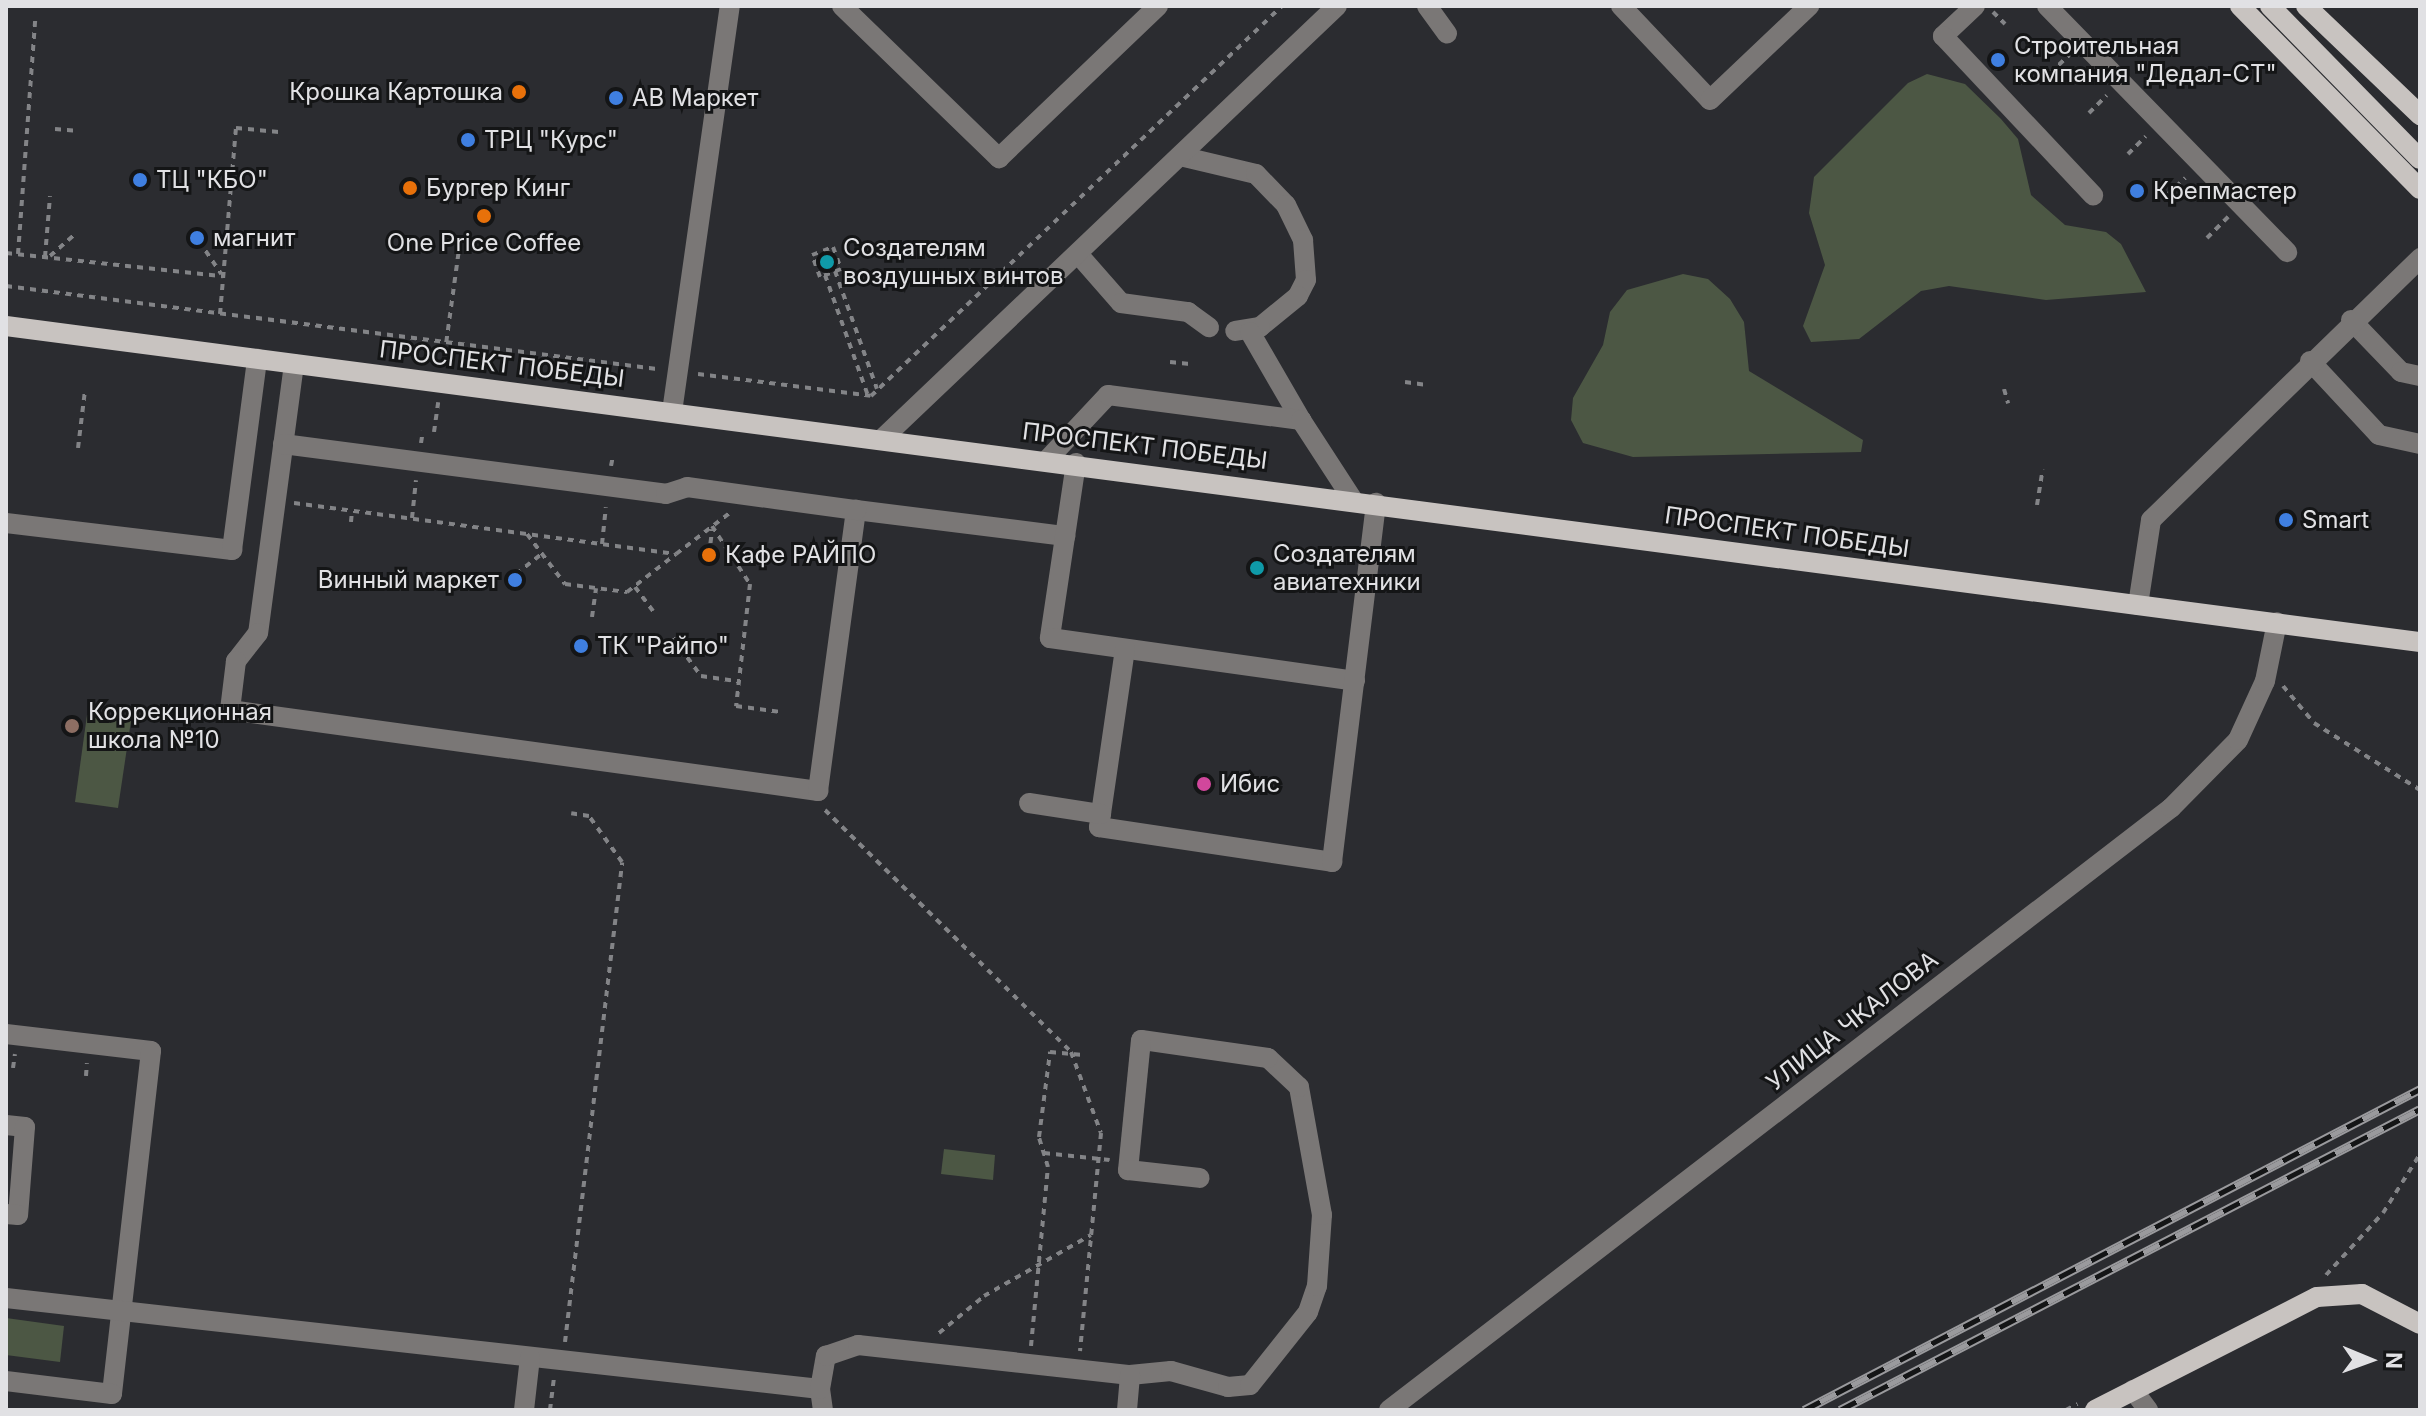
<!DOCTYPE html>
<meta charset="utf-8">
<style>
body{margin:0}
#map{position:relative;width:2426px;height:1416px;overflow:hidden;background:#2b2c30;font-family:Inter,sans-serif}
div>[style]{position:absolute}
[style*='--x']{left:calc(var(--x)*1px);top:calc(var(--y)*1px);width:calc(var(--w)*1px);rotate:calc(var(--a)*1deg)}
.green>*{inset:0;background:#4c5744}
.path>*{height:4px;margin-top:-2px;transform-origin:0;background:repeating-linear-gradient(90deg,#838487 0 6px,transparent 0 12px)}
.minor>*{height:20px;margin:-10px;padding:0 10px;transform-origin:10px;border-radius:10px;background:#7a7776}
.major>*{height:20px;margin:-10px;padding:0 10px;transform-origin:10px;border-radius:10px;background:#c8c3c0}
.rail>*{height:9px;margin-top:-4.5px;transform-origin:0;background:repeating-linear-gradient(90deg,#141516 0 18px,#9a9a9d 0 36px);box-sizing:border-box;border-block:2px solid #9a9a9d}
.dots>*{width:22px;height:22px;translate:-50% -50%;box-sizing:border-box;border:4px solid #141516;border-radius:50%}
span{translate:-50% -50%;white-space:nowrap;text-align:center;line-height:1.15;-webkit-text-stroke:6px #141516;paint-order:stroke}
.poi-label{font-size:24px;color:#e1e1e4}
.left{translate:0 -50%;text-align:left}
.right{translate:-100% -50%;text-align:right}
.street-label{font-size:24px;color:#e1e1e4}
.frame{position:absolute;inset:0;border:8px solid #e1e1e4;pointer-events:none}
.north{position:absolute;left:2330px;top:1320px;width:80px;height:80px;-webkit-text-stroke:6px #141516;paint-order:stroke;rotate:91deg;font-size:22px;font-weight:700;line-height:32px;text-align:center;color:#e1e1e4}
.north::after{content:'';display:block;margin:auto;width:28px;height:36px;background:#e1e1e4;clip-path:polygon(50% 0,100% 100%,50% 72%,0 100%)}
</style>
<div id="map">
<div class="green">
<div style="clip-path:polygon(1927px 74px,1965px 84px,2001px 119px,2018px 139px,2031px 195px,2065px 225px,2106px 232px,2121px 244px,2146px 292px,2046px 300px,1949px 286px,1921px 291px,1859px 339px,1811px 342px,1803px 326px,1825px 265px,1809px 213px,1814px 177px,1908px 83px)"></div>
<div style="clip-path:polygon(1683px 274px,1708px 279px,1730px 299px,1744px 322px,1749px 371px,1863px 440px,1861px 452px,1633px 457px,1583px 443px,1571px 420px,1573px 398px,1603px 345px,1610px 312px,1627px 290px)"></div>
<div style="clip-path:polygon(87px 715px,131px 721px,118px 808px,75px 802px)"></div>
<div style="clip-path:polygon(944px 1149px,995px 1155px,993px 1180px,941px 1174px)"></div>
<div style="clip-path:polygon(6px 1318px,64px 1326px,60px 1362px,6px 1355px)"></div>
</div>
<div class="path">
<div style="--x:1993;--y:12;--w:17;--a:45"></div>
<div style="--x:2050;--y:73;--w:26;--a:-43"></div>
<div style="--x:2089;--y:113;--w:25;--a:-45"></div>
<div style="--x:55;--y:129;--w:21;--a:5"></div>
<div style="--x:2128;--y:154;--w:25;--a:-45"></div>
<div style="--x:2167;--y:195;--w:25;--a:-43"></div>
<div style="--x:2207;--y:238;--w:30;--a:-45"></div>
<div style="--x:199;--y:241;--w:40;--a:56"></div>
<div style="--x:833;--y:247;--w:23;--a:70"></div>
<div style="--x:841;--y:269;--w:22;--a:159"></div>
<div style="--x:820;--y:277;--w:23;--a:-110"></div>
<div style="--x:812;--y:255;--w:22;--a:-21"></div>
<div style="--x:6;--y:253;--w:218;--a:6.1"></div>
<div style="--x:18;--y:254;--w:235;--a:-85.8"></div>
<div style="--x:50;--y:256;--w:33;--a:-41"></div>
<div style="--x:45;--y:257;--w:61;--a:-85.3"></div>
<div style="--x:835;--y:271;--w:125;--a:70.4"></div>
<div style="--x:825;--y:275;--w:128;--a:70.4"></div>
<div style="--x:6;--y:286;--w:656;--a:7.27"></div>
<div style="--x:220;--y:314;--w:187;--a:-85.1"></div>
<div style="--x:236;--y:128;--w:43;--a:5.3"></div>
<div style="--x:1170;--y:362;--w:20;--a:6"></div>
<div style="--x:443;--y:366;--w:118;--a:-82.2"></div>
<div style="--x:698;--y:374;--w:174;--a:7.2"></div>
<div style="--x:871;--y:396;--w:567;--a:-43.5"></div>
<div style="--x:1405;--y:382;--w:22;--a:8"></div>
<div style="--x:2004;--y:389;--w:15;--a:74"></div>
<div style="--x:434;--y:432;--w:30;--a:-82"></div>
<div style="--x:421;--y:443;--w:12;--a:-81"></div>
<div style="--x:78;--y:448;--w:58;--a:-83.1"></div>
<div style="--x:611;--y:466;--w:10;--a:-79"></div>
<div style="--x:294;--y:503;--w:385;--a:7.6"></div>
<div style="--x:676;--y:554;--w:69;--a:-37.4"></div>
<div style="--x:2037;--y:505;--w:36;--a:-81"></div>
<div style="--x:412;--y:518;--w:38;--a:-84"></div>
<div style="--x:351;--y:522;--w:11;--a:-85"></div>
<div style="--x:712;--y:526;--w:69;--a:56.8"></div>
<div style="--x:750;--y:584;--w:123;--a:96.5"></div>
<div style="--x:736;--y:706;--w:45;--a:7.6"></div>
<div style="--x:527;--y:534;--w:63;--a:52.8"></div>
<div style="--x:565;--y:584;--w:63;--a:7.4"></div>
<div style="--x:627;--y:592;--w:62;--a:-37.8"></div>
<div style="--x:602;--y:544;--w:37;--a:-84"></div>
<div style="--x:709;--y:555;--w:26;--a:-83"></div>
<div style="--x:516;--y:574;--w:33;--a:-38"></div>
<div style="--x:635;--y:587;--w:30;--a:53"></div>
<div style="--x:592;--y:617;--w:29;--a:-82"></div>
<div style="--x:673;--y:638;--w:47;--a:53.6"></div>
<div style="--x:701;--y:676;--w:37;--a:8"></div>
<div style="--x:2283;--y:686;--w:48;--a:50"></div>
<div style="--x:2314;--y:723;--w:125;--a:32.3"></div>
<div style="--x:825;--y:810;--w:345;--a:44.5"></div>
<div style="--x:1071;--y:1052;--w:86;--a:69.7"></div>
<div style="--x:1101;--y:1133;--w:219;--a:95.5"></div>
<div style="--x:13;--y:1068;--w:14;--a:-82"></div>
<div style="--x:86;--y:1076;--w:13;--a:-86"></div>
<div style="--x:1044;--y:1153;--w:66;--a:6.1"></div>
<div style="--x:2326;--y:1275;--w:84;--a:-47.4"></div>
<div style="--x:2383;--y:1213;--w:70;--a:-57.9"></div>
<div style="--x:939;--y:1333;--w:58;--a:-39.4"></div>
<div style="--x:984;--y:1296;--w:123;--a:-29.7"></div>
<div style="--x:565;--y:1342;--w:483;--a:-83.2"></div>
<div style="--x:622;--y:862;--w:57;--a:-125.7"></div>
<div style="--x:589;--y:816;--w:18;--a:-171"></div>
<div style="--x:1031;--y:1346;--w:180;--a:-84.6"></div>
<div style="--x:1048;--y:1167;--w:31;--a:-107"></div>
<div style="--x:1039;--y:1137;--w:86;--a:-82.6"></div>
<div style="--x:1050;--y:1052;--w:36;--a:5"></div>
<div style="--x:550;--y:1410;--w:33;--a:-83"></div>
<div style="--x:2066;--y:1410;--w:13;--a:-29"></div>
</div>
<div class="minor">
<div style="--x:842;--y:6;--w:219;--a:44.1"></div>
<div style="--x:999;--y:158;--w:220;--a:-43.7"></div>
<div style="--x:1427;--y:6;--w:34;--a:54"></div>
<div style="--x:1621;--y:6;--w:129;--a:46.6"></div>
<div style="--x:1710;--y:100;--w:137;--a:-43.5"></div>
<div style="--x:1975;--y:6;--w:44;--a:136.8"></div>
<div style="--x:1943;--y:36;--w:219;--a:46.7"></div>
<div style="--x:2047;--y:6;--w:344;--a:45.7"></div>
<div style="--x:1180;--y:156;--w:78;--a:13.3"></div>
<div style="--x:1256;--y:174;--w:43;--a:45.9"></div>
<div style="--x:1286;--y:205;--w:39;--a:64"></div>
<div style="--x:1303;--y:240;--w:40;--a:85.7"></div>
<div style="--x:1306;--y:280;--w:18;--a:117"></div>
<div style="--x:1298;--y:296;--w:49;--a:140.8"></div>
<div style="--x:1260;--y:327;--w:25;--a:171"></div>
<div style="--x:1078;--y:254;--w:65;--a:48.7"></div>
<div style="--x:1121;--y:303;--w:68;--a:7.7"></div>
<div style="--x:1188;--y:312;--w:26;--a:36"></div>
<div style="--x:2351;--y:320;--w:72;--a:46.1"></div>
<div style="--x:2401;--y:372;--w:19;--a:12"></div>
<div style="--x:1250;--y:332;--w:102;--a:59.9"></div>
<div style="--x:2310;--y:361;--w:101;--a:47"></div>
<div style="--x:2379;--y:435;--w:42;--a:12.4"></div>
<div style="--x:294;--y:364;--w:271;--a:97.6"></div>
<div style="--x:258;--y:633;--w:36;--a:128"></div>
<div style="--x:236;--y:661;--w:49;--a:97"></div>
<div style="--x:230;--y:710;--w:594;--a:7.84"></div>
<div style="--x:818;--y:791;--w:284;--a:-82.3"></div>
<div style="--x:856;--y:510;--w:211;--a:7.1"></div>
<div style="--x:672;--y:412;--w:410;--a:-81.9"></div>
<div style="--x:882;--y:439;--w:628;--a:-43.58"></div>
<div style="--x:283;--y:444;--w:386;--a:7.4"></div>
<div style="--x:666;--y:494;--w:22;--a:-18"></div>
<div style="--x:687;--y:487;--w:171;--a:7.8"></div>
<div style="--x:1047;--y:460;--w:89;--a:-46.8"></div>
<div style="--x:1108;--y:395;--w:195;--a:7.4"></div>
<div style="--x:1301;--y:420;--w:95;--a:57"></div>
<div style="--x:1076;--y:463;--w:177;--a:98.5"></div>
<div style="--x:1050;--y:638;--w:308;--a:8"></div>
<div style="--x:6;--y:523;--w:228;--a:6.8"></div>
<div style="--x:232;--y:550;--w:193;--a:-82.5"></div>
<div style="--x:2138;--y:605;--w:86;--a:-81.3"></div>
<div style="--x:2151;--y:520;--w:376;--a:-44.2"></div>
<div style="--x:1125;--y:649;--w:180;--a:98.3"></div>
<div style="--x:1099;--y:827;--w:236;--a:8.5"></div>
<div style="--x:1332;--y:862;--w:362;--a:-83"></div>
<div style="--x:1029;--y:803;--w:73;--a:8.7"></div>
<div style="--x:6;--y:1034;--w:146;--a:6.7"></div>
<div style="--x:151;--y:1051;--w:345;--a:96.5"></div>
<div style="--x:112;--y:1394;--w:107;--a:-173"></div>
<div style="--x:6;--y:1125;--w:19;--a:6"></div>
<div style="--x:25;--y:1127;--w:88;--a:94.5"></div>
<div style="--x:18;--y:1215;--w:12;--a:-175"></div>
<div style="--x:6;--y:1298;--w:819;--a:6.38"></div>
<div style="--x:820;--y:1389;--w:21;--a:82"></div>
<div style="--x:820;--y:1389;--w:34;--a:-80"></div>
<div style="--x:826;--y:1356;--w:34;--a:-19"></div>
<div style="--x:858;--y:1345;--w:274;--a:6.3"></div>
<div style="--x:1130;--y:1375;--w:41;--a:-5.6"></div>
<div style="--x:1171;--y:1371;--w:59;--a:15.7"></div>
<div style="--x:1228;--y:1387;--w:22;--a:-5"></div>
<div style="--x:1250;--y:1385;--w:93;--a:-51.5"></div>
<div style="--x:1308;--y:1312;--w:28;--a:-71"></div>
<div style="--x:1317;--y:1286;--w:71;--a:-86"></div>
<div style="--x:1322;--y:1215;--w:130;--a:-100.2"></div>
<div style="--x:1299;--y:1087;--w:42;--a:-136.9"></div>
<div style="--x:1268;--y:1058;--w:128;--a:-171.9"></div>
<div style="--x:1141;--y:1040;--w:131;--a:95.7"></div>
<div style="--x:1128;--y:1170;--w:72;--a:6.3"></div>
<div style="--x:2133;--y:1390;--w:25;--a:53"></div>
<div style="--x:524;--y:1410;--w:53;--a:-83.5"></div>
<div style="--x:1127;--y:1410;--w:35;--a:-85"></div>
<div style="--x:1389;--y:1410;--w:987;--a:-37.59"></div>
<div style="--x:2171;--y:808;--w:95;--a:-45.4"></div>
<div style="--x:2238;--y:740;--w:65;--a:-65.4"></div>
<div style="--x:2265;--y:681;--w:60;--a:-78.5"></div>
</div>
<div class="major">
<div style="--x:2240;--y:6;--w:257;--a:45.5"></div>
<div style="--x:2270;--y:6;--w:214;--a:45.6"></div>
<div style="--x:2306;--y:6;--w:158;--a:43.7"></div>
<div style="--x:6;--y:326;--w:2435;--a:7.46"></div>
<div style="--x:2095;--y:1410;--w:249;--a:-27"></div>
<div style="--x:2317;--y:1297;--w:45;--a:-3.8"></div>
<div style="--x:2362;--y:1294;--w:65;--a:27.3"></div>
</div>
<div class="rail">
<div style="--x:1804;--y:1410;--w:695;--a:-27.52"></div>
<div style="--x:1840;--y:1410;--w:653;--a:-27.43"></div>
</div>
<div class="dots">
<div style="left:1998px;top:60px;background:#3f7fe0"></div>
<div style="left:519px;top:92px;background:#e8710a"></div>
<div style="left:616px;top:98px;background:#3f7fe0"></div>
<div style="left:468px;top:140px;background:#3f7fe0"></div>
<div style="left:140px;top:180px;background:#3f7fe0"></div>
<div style="left:410px;top:188px;background:#e8710a"></div>
<div style="left:2137px;top:191px;background:#3f7fe0"></div>
<div style="left:484px;top:216px;background:#e8710a"></div>
<div style="left:197px;top:238px;background:#3f7fe0"></div>
<div style="left:827px;top:262px;background:#0f9aa8"></div>
<div style="left:2286px;top:520px;background:#3f7fe0"></div>
<div style="left:709px;top:555px;background:#e8710a"></div>
<div style="left:1257px;top:568px;background:#0f9aa8"></div>
<div style="left:515px;top:580px;background:#3f7fe0"></div>
<div style="left:581px;top:646px;background:#3f7fe0"></div>
<div style="left:72px;top:726px;background:#8d6e63"></div>
<div style="left:1204px;top:784px;background:#d1479c"></div>
</div>
<div class="poi-label">
<span class="left" style="left:2014px;top:60px">Строительная<br>компания "Дедал-СТ"</span>
<span class="right" style="left:503px;top:92px">Крошка Картошка</span>
<span class="left" style="left:632px;top:98px">АВ Маркет</span>
<span class="left" style="left:484px;top:140px">ТРЦ "Курс"</span>
<span class="left" style="left:156px;top:180px">ТЦ "КБО"</span>
<span class="left" style="left:426px;top:188px">Бургер Кинг</span>
<span class="left" style="left:2153px;top:191px">Крепмастер</span>
<span class="left" style="left:213px;top:238px">магнит</span>
<span style="left:484px;top:243px">One Price Coffee</span>
<span class="left" style="left:843px;top:262px">Создателям<br>воздушных винтов</span>
<span class="left" style="left:2302px;top:520px">Smart</span>
<span class="left" style="left:1273px;top:568px">Создателям<br>авиатехники</span>
<span class="left" style="left:725px;top:555px">Кафе РАЙПО</span>
<span class="right" style="left:499px;top:580px">Винный маркет</span>
<span class="left" style="left:597px;top:646px">ТК "Райпо"</span>
<span class="left" style="left:88px;top:726px">Коррекционная<br>школа №10</span>
<span class="left" style="left:1220px;top:784px">Ибис</span>
</div>
<div class="street-label">
<span style="left:502px;top:364px;rotate:7deg">ПРОСПЕКТ ПОБЕДЫ</span>
<span style="left:1145px;top:446px;rotate:7deg">ПРОСПЕКТ ПОБЕДЫ</span>
<span style="left:1787px;top:532px;rotate:8deg">ПРОСПЕКТ ПОБЕДЫ</span>
<span style="left:1852px;top:1021px;rotate:-38deg">УЛИЦА ЧКАЛОВА</span>
</div>
<div class="frame"></div>
<div class="north">N</div>
</div>
